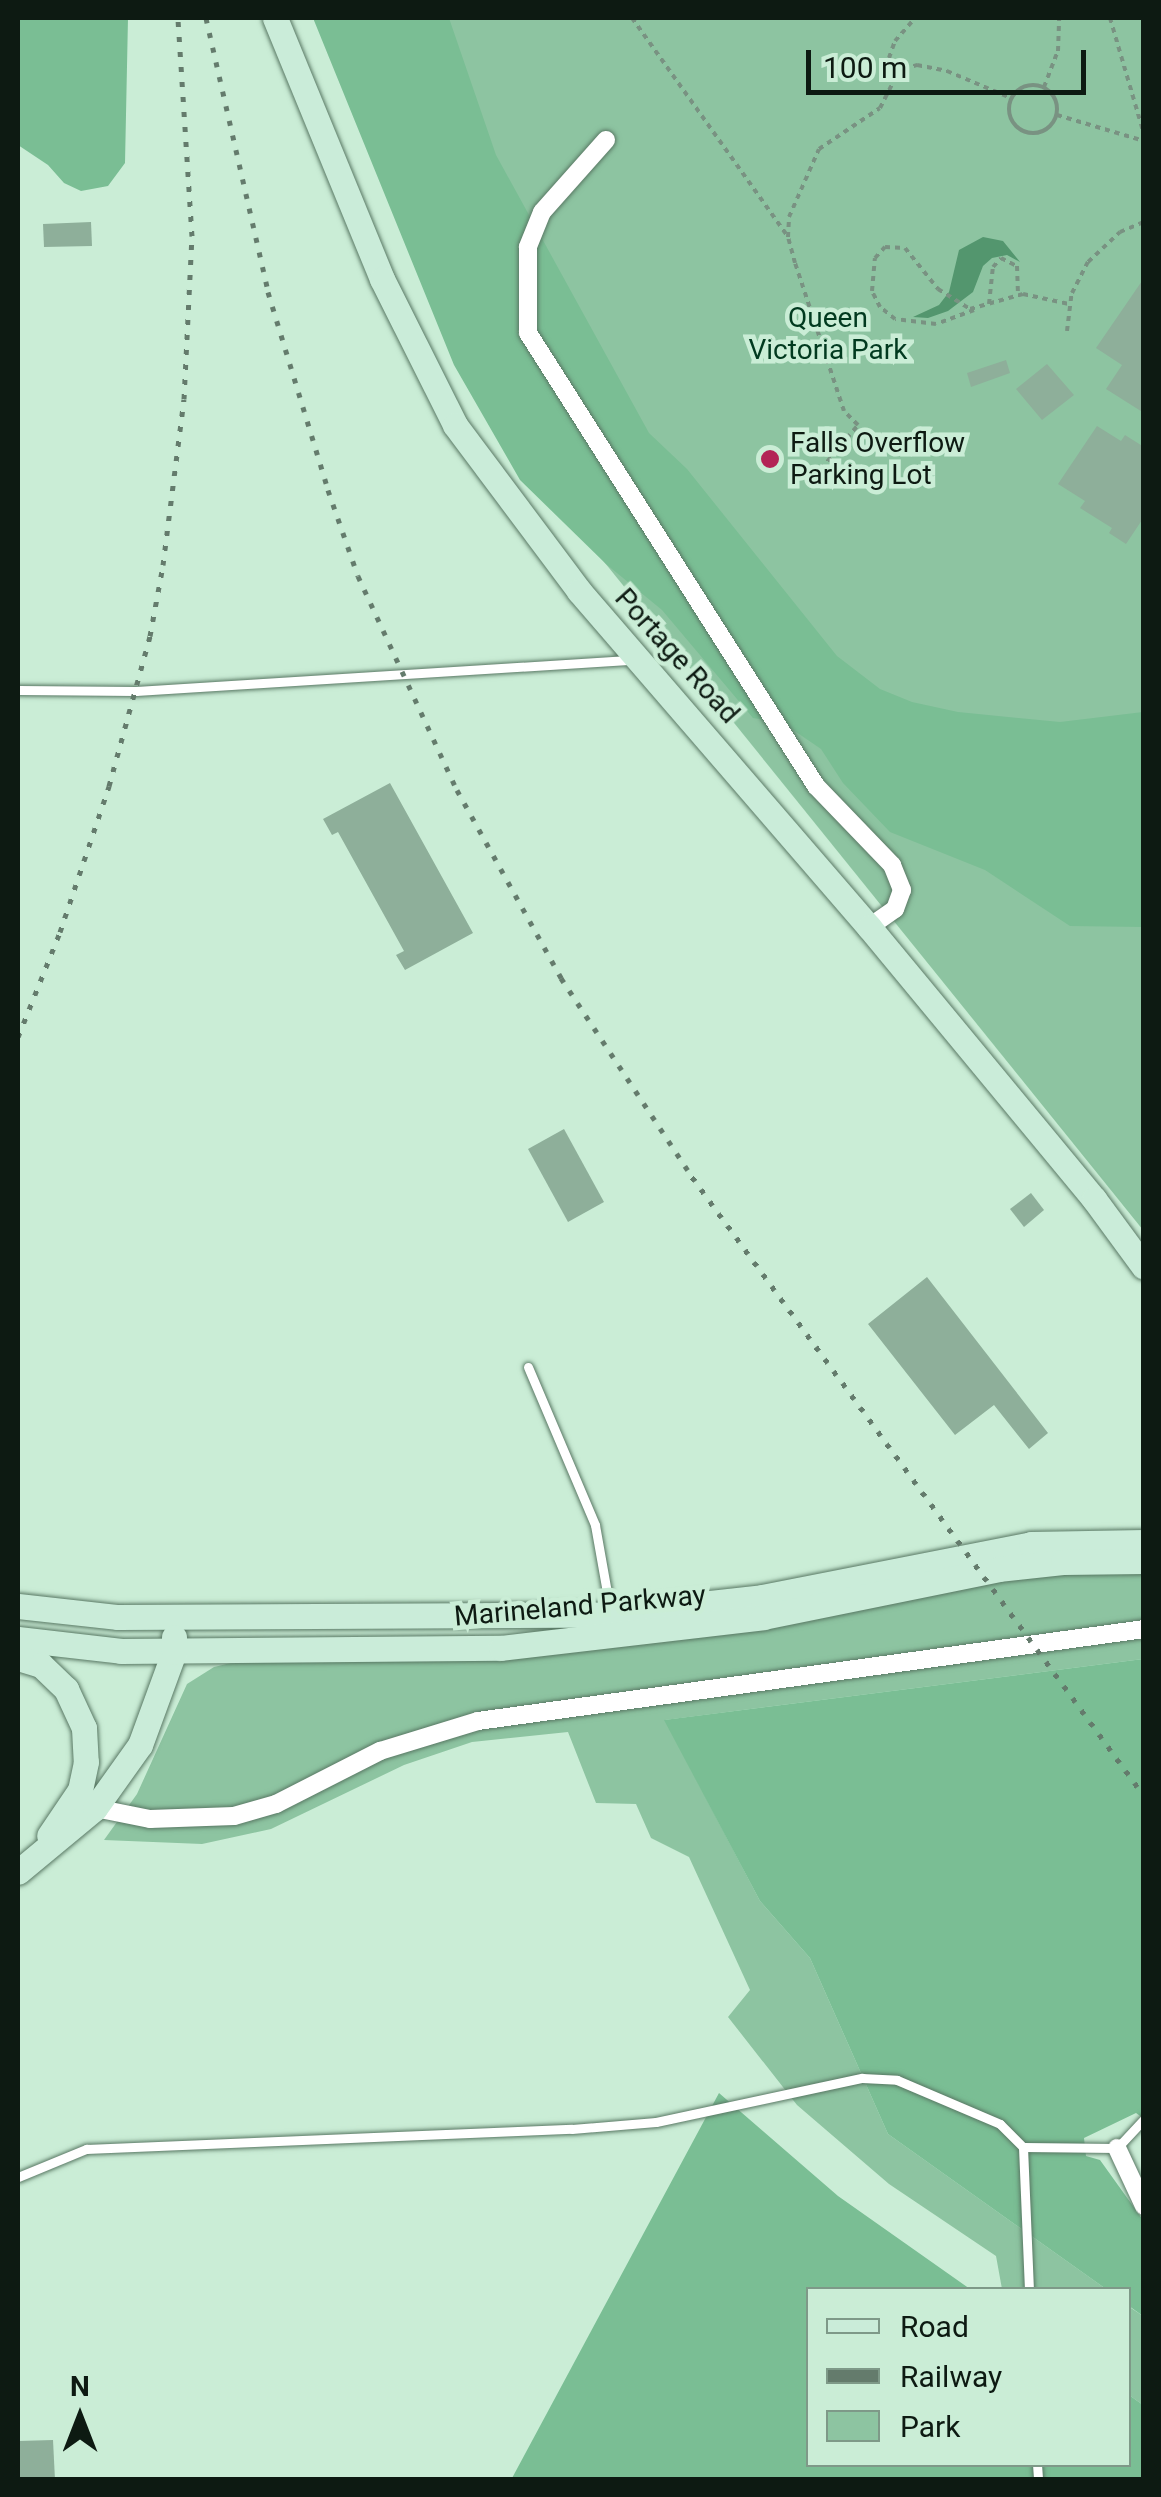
<!DOCTYPE html>
<style>
body{margin:0}
#map{position:relative;width:1161px;height:2497px;overflow:hidden;background:#caedd6;font-family:Roboto,sans-serif}
div>[style]{position:absolute}
[style*='--x']{left:calc(var(--x)*1px);top:calc(var(--y)*1px);width:calc(var(--w)*1px);rotate:calc(var(--a)*1deg)}
.green>*{inset:0;background:#8dc4a1}
.forest>*{inset:0;background:#7abe94}
.water>*{inset:0;background:#53966e}
.building>*{inset:0;background:#8eaf9a}
.path>*{height:4px;margin-top:-2px;transform-origin:0;background:repeating-linear-gradient(90deg,#799282 0 5px,transparent 0 10px)}
.path>.ring{margin:-2px;padding:0;box-sizing:content-box;background:none;border:4px solid #799282;border-radius:50%}
.roads{filter:drop-shadow(0 0 2px #597864) drop-shadow(0 0 2px #597864)}
.lane>*{height:9px;margin:-4.5px;padding:0 4.5px;transform-origin:4.5px;border-radius:4.5px;background:#fff}
.street>*{height:18px;margin:-9px;padding:0 9px;transform-origin:9px;border-radius:9px;background:#fff}
.secondary>*{height:25px;margin:-12.5px;padding:0 12.5px;transform-origin:12.5px;border-radius:12.5px;background:#caecd9}
.rail>*{height:5px;margin-top:-2.5px;transform-origin:0;background:repeating-linear-gradient(90deg,#647b6c 0 5px,transparent 0 15px)}
.dots>*{width:28px;height:28px;translate:-50% -50%;box-sizing:border-box;border:5px solid #caedd6;border-radius:50%}
span{translate:-50% -50%;white-space:nowrap;text-align:center;line-height:1.15;-webkit-text-stroke:9px #caedd6;paint-order:stroke}
.park-label{font-size:28px;color:#013a1f}
.poi-label{font-size:28px;color:#0d1a12}
.left{translate:0 -50%;text-align:left}
.street-label{font-size:28px;color:#0d1a12}
.frame{position:absolute;inset:0;border:20px solid #0d1a12;pointer-events:none}
.legend{position:absolute;left:806px;top:2287px;width:325px;height:180px;box-sizing:border-box;background:#caedd6;border:2px solid #7e9988;margin:0;padding:12px 18px;list-style:none;font-size:30px;color:#0d1a12}
.legend li{display:flex;align-items:center;gap:20px;height:50px}
.legend b{width:50px;border:2px solid #7e9988}
.north{position:absolute;left:30px;top:2367px;width:100px;height:100px;-webkit-text-stroke:8px #caedd6;paint-order:stroke;rotate:0deg;font-size:28px;font-weight:700;line-height:40px;text-align:center;color:#0d1a12}
.north::after{content:'';display:block;margin:auto;width:35px;height:45px;background:#0d1a12;clip-path:polygon(50% 0,100% 100%,50% 72%,0 100%)}
.scale{position:absolute;left:806px;top:50px;width:280px;height:45px;box-sizing:border-box;border:5px solid #0d1a12;border-top:0;padding-left:12px;font-size:30px;line-height:35px;white-space:nowrap;color:#0d1a12;-webkit-text-stroke:8px #caedd6;paint-order:stroke}
</style>
<div id="map">
<div class="green">
<div style="clip-path:polygon(315px 18px,1143px 18px,1143px 1230px,505px 439px)"></div>
<div style="clip-path:polygon(1069px 1571px,1143px 1571px,1143px 1659px,665px 1720px,760px 1901px,810px 1958px,888px 2134px,1106px 2289px,1002px 2289px,996px 2256px,889px 2184px,797px 2105px,728px 2017px,750px 1990px,689px 1857px,651px 1838px,636px 1804px,596px 1803px,568px 1732px,472px 1742px,404px 1765px,271px 1829px,202px 1844px,104px 1840px,137px 1794px,187px 1684px,214px 1667px,243px 1660px,475px 1658px,573px 1652px,681px 1639px,999px 1578px)"></div>
<div style="clip-path:polygon(1128px 2306px,1143px 2316px,1143px 2405px,1129px 2395px)"></div>
</div>
<div class="forest">
<div style="clip-path:polygon(18px 18px,128px 18px,125px 163px,108px 186px,81px 191px,64px 183px,48px 165px,18px 145px)"></div>
<div style="clip-path:polygon(313px 18px,449px 18px,496px 155px,649px 433px,687px 469px,837px 656px,880px 689px,912px 702px,958px 712px,1060px 722px,1143px 712px,1143px 927px,1070px 926px,985px 870px,890px 832px,843px 783px,821px 749px,783px 723px,753px 718px,662px 610px,606px 564px,520px 480px,454px 365px)"></div>
<div style="clip-path:polygon(1143px 1659px,1143px 2118px,1136px 2113px,1084px 2138px,1086px 2156px,1100px 2160px,1143px 2220px,1143px 2316px,1129px 2306px,1128px 2290px,1106px 2289px,888px 2134px,810px 1958px,760px 1901px,664px 1720px)"></div>
<div style="clip-path:polygon(719px 2093px,838px 2196px,970px 2289px,808px 2290px,808px 2464px,1128px 2464px,1129px 2395px,1143px 2405px,1143px 2479px,511px 2480px)"></div>
</div>
<div class="water">
<div style="clip-path:polygon(983px 237px,1003px 241px,1020px 262px,1007px 255px,992px 258px,983px 266px,973px 292px,948px 311px,928px 318px,913px 317px,939px 305px,949px 292px,959px 250px)"></div>
</div>
<div class="building">
<div style="clip-path:polygon(91px 222px,92px 246px,44px 247px,43px 224px)"></div>
<div style="clip-path:polygon(1144px 278px,1144px 413px,1106px 389px,1122px 365px,1096px 348px)"></div>
<div style="clip-path:polygon(1006px 360px,1010px 373px,971px 387px,967px 373px)"></div>
<div style="clip-path:polygon(1047px 364px,1074px 395px,1042px 420px,1016px 389px)"></div>
<div style="clip-path:polygon(1097px 426px,1121px 441px,1125px 435px,1144px 447px,1144px 517px,1126px 544px,1109px 533px,1112px 528px,1080px 508px,1085px 501px,1058px 484px)"></div>
<div style="clip-path:polygon(390px 783px,473px 933px,405px 970px,396px 955px,404px 951px,338px 832px,332px 835px,323px 819px)"></div>
<div style="clip-path:polygon(564px 1129px,604px 1202px,568px 1222px,528px 1149px)"></div>
<div style="clip-path:polygon(1031px 1193px,1044px 1210px,1024px 1227px,1010px 1209px)"></div>
<div style="clip-path:polygon(927px 1277px,1048px 1433px,1029px 1449px,994px 1405px,955px 1435px,868px 1324px)"></div>
<div style="clip-path:polygon(53px 2440px,55px 2480px,18px 2480px,18px 2441px)"></div>
</div>
<div class="path">
<div style="--x:632;--y:18;--w:269;--a:54.5"></div>
<div style="--x:1110;--y:18;--w:121;--a:73.7"></div>
<div style="--x:894;--y:80;--w:15;--a:-48"></div>
<div style="--x:904;--y:69;--w:14;--a:-17"></div>
<div style="--x:917;--y:65;--w:31;--a:11"></div>
<div style="--x:947;--y:71;--w:69;--a:22.9"></div>
<div class="ring" style="left:1009px;top:85px;width:44px;height:44px"></div>
<div style="--x:1044;--y:87;--w:39;--a:-69"></div>
<div style="--x:1058;--y:51;--w:33;--a:-88"></div>
<div style="--x:1057;--y:115;--w:91;--a:16.6"></div>
<div style="--x:989;--y:304;--w:37;--a:-84"></div>
<div style="--x:993;--y:267;--w:12;--a:-48"></div>
<div style="--x:1001;--y:258;--w:18;--a:27"></div>
<div style="--x:1017;--y:266;--w:29;--a:88"></div>
<div style="--x:974;--y:310;--w:40;--a:159.8"></div>
<div style="--x:936;--y:324;--w:41;--a:-173"></div>
<div style="--x:895;--y:319;--w:19;--a:-141"></div>
<div style="--x:880;--y:307;--w:18;--a:-117"></div>
<div style="--x:872;--y:291;--w:33;--a:-85"></div>
<div style="--x:875;--y:258;--w:15;--a:-48"></div>
<div style="--x:885;--y:247;--w:20;--a:3"></div>
<div style="--x:905;--y:248;--w:53;--a:51.2"></div>
<div style="--x:938;--y:289;--w:38;--a:32"></div>
<div style="--x:970;--y:309;--w:55;--a:-15.8"></div>
<div style="--x:1023;--y:294;--w:47;--a:12.3"></div>
<div style="--x:1067;--y:331;--w:38;--a:-83"></div>
<div style="--x:1072;--y:293;--w:35;--a:-63"></div>
<div style="--x:1088;--y:262;--w:44;--a:-43.2"></div>
<div style="--x:1120;--y:232;--w:26;--a:-23"></div>
<div style="--x:821;--y:469;--w:57;--a:-49.9"></div>
<div style="--x:858;--y:425;--w:20;--a:-135"></div>
<div style="--x:844;--y:411;--w:156;--a:-108.3"></div>
<div style="--x:795;--y:263;--w:27;--a:-105"></div>
<div style="--x:788;--y:237;--w:20;--a:-87"></div>
<div style="--x:789;--y:217;--w:74;--a:-66.2"></div>
<div style="--x:819;--y:149;--w:73;--a:-33.9"></div>
<div style="--x:880;--y:108;--w:31;--a:-63"></div>
<div style="--x:894;--y:80;--w:23;--a:-103"></div>
<div style="--x:889;--y:58;--w:18;--a:-71"></div>
<div style="--x:895;--y:41;--w:30;--a:-49"></div>
</div>
<div class="roads">
<div class="lane">
<div style="--x:18;--y:690;--w:118;--a:0.5"></div>
<div style="--x:136;--y:691;--w:497;--a:-3.6"></div>
<div style="--x:528;--y:1367;--w:172;--a:67"></div>
<div style="--x:595;--y:1525;--w:85;--a:79.9"></div>
<div style="--x:1023;--y:2147;--w:143;--a:87.6"></div>
<div style="--x:18;--y:2177;--w:74;--a:-22.4"></div>
<div style="--x:86;--y:2149;--w:486;--a:-2.4"></div>
<div style="--x:572;--y:2129;--w:84;--a:-4.8"></div>
<div style="--x:656;--y:2122;--w:211;--a:-12.1"></div>
<div style="--x:862;--y:2078;--w:35;--a:3"></div>
<div style="--x:897;--y:2080;--w:112;--a:23.1"></div>
<div style="--x:1000;--y:2124;--w:33;--a:45"></div>
<div style="--x:1023;--y:2147;--w:94;--a:0.6"></div>
<div style="--x:1117;--y:2148;--w:40;--a:-47"></div>
<div style="--x:1037;--y:2464;--w:16;--a:86"></div>
</div>
<div class="street">
<div style="--x:606;--y:140;--w:96;--a:131.6"></div>
<div style="--x:542;--y:212;--w:38;--a:112"></div>
<div style="--x:528;--y:247;--w:86;--a:90"></div>
<div style="--x:528;--y:333;--w:537;--a:57.55"></div>
<div style="--x:816;--y:786;--w:110;--a:46.1"></div>
<div style="--x:892;--y:865;--w:27;--a:68"></div>
<div style="--x:902;--y:890;--w:20;--a:110"></div>
<div style="--x:895;--y:909;--w:32;--a:145"></div>
<div style="--x:95;--y:1808;--w:56;--a:11.3"></div>
<div style="--x:150;--y:1819;--w:84;--a:-2"></div>
<div style="--x:234;--y:1816;--w:44;--a:-15.9"></div>
<div style="--x:276;--y:1804;--w:117;--a:-27"></div>
<div style="--x:380;--y:1751;--w:102;--a:-17"></div>
<div style="--x:478;--y:1721;--w:672;--a:-7.86"></div>
<div style="--x:1117;--y:2148;--w:64;--a:65"></div>
</div>
<div class="secondary">
<div style="--x:275;--y:18;--w:282;--a:67.7"></div>
<div style="--x:382;--y:279;--w:163;--a:63.4"></div>
<div style="--x:455;--y:425;--w:207;--a:53.2"></div>
<div style="--x:579;--y:591;--w:444;--a:49.2"></div>
<div style="--x:869;--y:927;--w:353;--a:50.4"></div>
<div style="--x:1094;--y:1199;--w:84;--a:53.7"></div>
<div style="--x:18;--y:1606;--w:101;--a:6.3"></div>
<div style="--x:118;--y:1617;--w:493;--a:-0.3"></div>
<div style="--x:611;--y:1614;--w:152;--a:-6.4"></div>
<div style="--x:762;--y:1597;--w:274;--a:-11.1"></div>
<div style="--x:1031;--y:1544;--w:113;--a:-1"></div>
<div style="--x:18;--y:1639;--w:104;--a:6.6"></div>
<div style="--x:121;--y:1651;--w:380;--a:-0.5"></div>
<div style="--x:501;--y:1648;--w:264;--a:-6.7"></div>
<div style="--x:763;--y:1617;--w:240;--a:-11.5"></div>
<div style="--x:998;--y:1569;--w:65;--a:-6.1"></div>
<div style="--x:1063;--y:1562;--w:81;--a:-0.7"></div>
<div style="--x:18;--y:1658;--w:24;--a:17"></div>
<div style="--x:41;--y:1665;--w:35;--a:44"></div>
<div style="--x:66;--y:1689;--w:43;--a:65.2"></div>
<div style="--x:84;--y:1728;--w:34;--a:87"></div>
<div style="--x:86;--y:1762;--w:29;--a:102"></div>
<div style="--x:80;--y:1790;--w:55;--a:124"></div>
<div style="--x:18;--y:1872;--w:100;--a:-39.7"></div>
<div style="--x:95;--y:1808;--w:77;--a:-54.5"></div>
<div style="--x:140;--y:1745;--w:99;--a:-69.9"></div>
<div style="--x:174;--y:1652;--w:15;--a:-90"></div>
</div>
</div>
<div class="rail">
<div style="--x:206;--y:18;--w:281;--a:77.2"></div>
<div style="--x:268;--y:292;--w:207;--a:73.1"></div>
<div style="--x:328;--y:490;--w:91;--a:70.8"></div>
<div style="--x:358;--y:576;--w:236;--a:65.2"></div>
<div style="--x:457;--y:790;--w:215;--a:61"></div>
<div style="--x:561;--y:978;--w:238;--a:56.6"></div>
<div style="--x:692;--y:1177;--w:766;--a:53.86"></div>
<div style="--x:18;--y:1037;--w:113;--a:-68.2"></div>
<div style="--x:60;--y:932;--w:154;--a:-71.4"></div>
<div style="--x:109;--y:786;--w:156;--a:-74.7"></div>
<div style="--x:150;--y:636;--w:72;--a:-79.6"></div>
<div style="--x:163;--y:565;--w:167;--a:-82.8"></div>
<div style="--x:184;--y:399;--w:163;--a:-87.2"></div>
<div style="--x:192;--y:236;--w:218;--a:-93.7"></div>
</div>
<div class="dots">
<div style="left:770px;top:459px;background:#b32456"></div>
</div>
<div class="park-label">
<span style="left:828px;top:334px">Queen<br>Victoria Park</span>
</div>
<div class="poi-label">
<span class="left" style="left:790px;top:459px">Falls Overflow<br>Parking Lot</span>
</div>
<div class="street-label">
<span style="left:677px;top:656px;rotate:48deg">Portage Road</span>
<span style="left:580px;top:1606px;rotate:-5deg">Marineland Parkway</span>
</div>
<div class="frame"></div>
<ul class="legend">
<li><b style="height:12px;background:#caecd9"></b>Road</li>
<li><b style="height:12px;background:#647b6c"></b>Railway</li>
<li><b style="height:28px;background:#8dc4a1"></b>Park</li>
</ul>
<div class="north">N</div>
<div class="scale">100 m</div>
</div>
